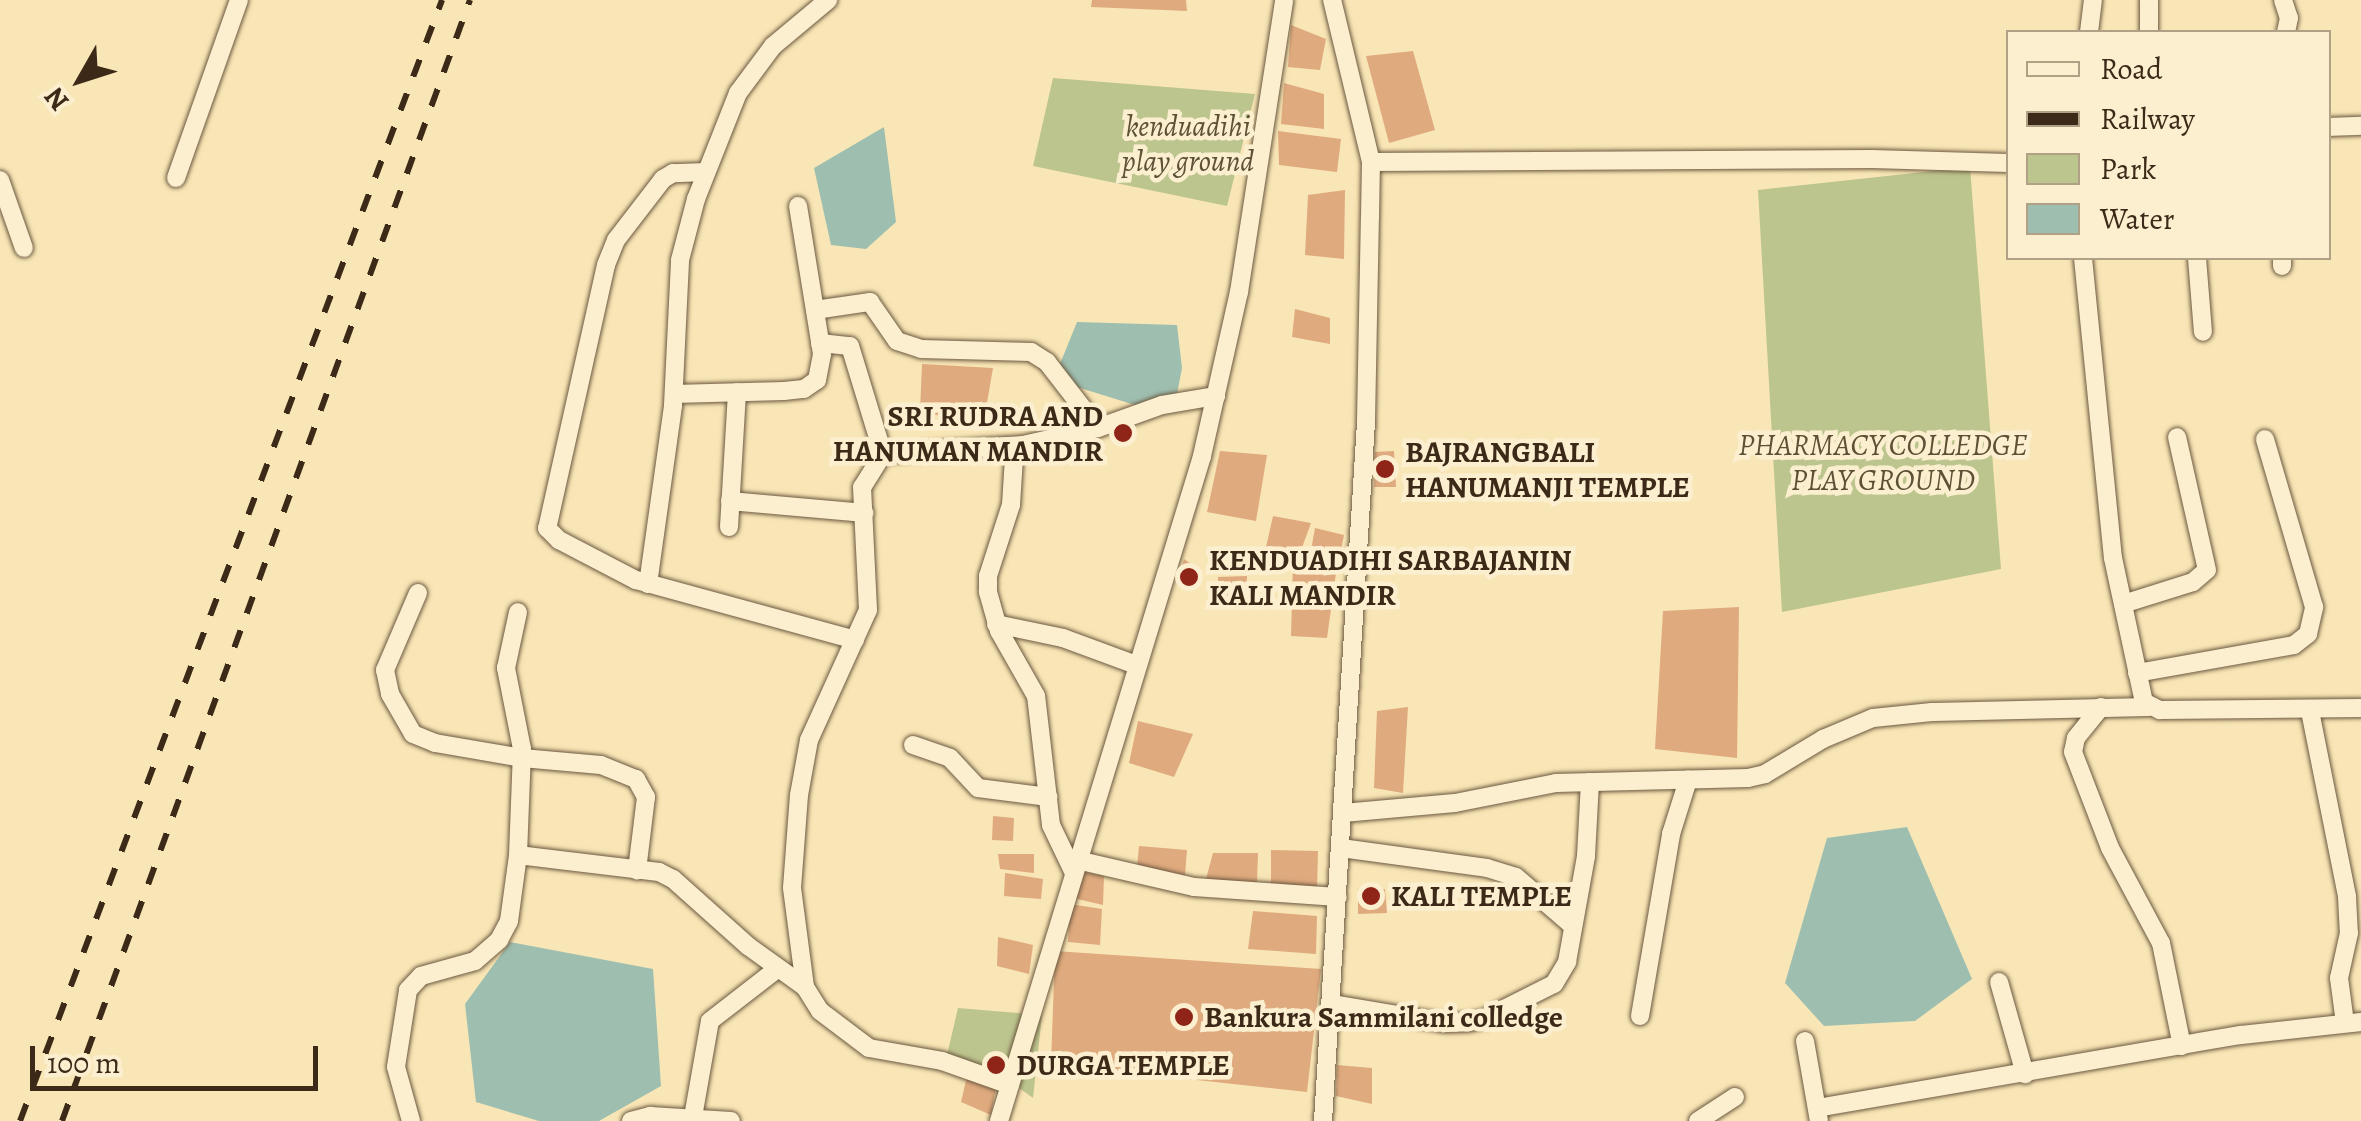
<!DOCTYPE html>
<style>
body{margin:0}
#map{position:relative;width:2361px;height:1121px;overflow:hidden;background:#f9e6b6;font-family:Alegreya,serif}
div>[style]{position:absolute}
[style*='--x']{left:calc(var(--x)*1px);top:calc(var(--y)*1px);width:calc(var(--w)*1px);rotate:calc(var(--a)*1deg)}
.green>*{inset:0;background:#bdc58e}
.water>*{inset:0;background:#9ebfb0}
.building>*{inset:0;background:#dfaa7e}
.roads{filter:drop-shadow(0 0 2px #6b583f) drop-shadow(0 0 2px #6b583f)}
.street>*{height:18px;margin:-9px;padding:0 9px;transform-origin:9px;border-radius:9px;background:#fbefd0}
.rail>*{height:6px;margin-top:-3px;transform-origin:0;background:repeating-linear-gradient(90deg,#3c2917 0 18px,transparent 0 36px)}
.dots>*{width:28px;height:28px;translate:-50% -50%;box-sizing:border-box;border:5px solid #fbefd0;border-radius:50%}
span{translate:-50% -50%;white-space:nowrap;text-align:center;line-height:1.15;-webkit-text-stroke:9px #fbefd0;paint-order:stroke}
.park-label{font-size:30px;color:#5c5035;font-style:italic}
.poi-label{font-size:30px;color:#3c2917;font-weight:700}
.right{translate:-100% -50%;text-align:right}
.left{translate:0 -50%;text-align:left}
.legend{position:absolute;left:2006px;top:30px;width:325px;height:230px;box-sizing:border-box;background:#fbefd0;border:2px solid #afa086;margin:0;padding:12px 18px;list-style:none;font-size:30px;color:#3c2917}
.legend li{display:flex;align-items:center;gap:20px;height:50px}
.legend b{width:50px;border:2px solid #afa086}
.north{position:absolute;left:30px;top:30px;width:100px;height:100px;-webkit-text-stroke:8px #fbefd0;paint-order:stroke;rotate:231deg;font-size:28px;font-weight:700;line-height:40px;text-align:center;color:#3c2917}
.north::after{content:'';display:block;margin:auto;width:35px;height:45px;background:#3c2917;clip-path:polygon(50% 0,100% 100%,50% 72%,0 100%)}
.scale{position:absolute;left:30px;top:1046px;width:288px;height:45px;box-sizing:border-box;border:5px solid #3c2917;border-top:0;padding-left:12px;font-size:30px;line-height:35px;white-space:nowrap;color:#3c2917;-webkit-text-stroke:8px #fbefd0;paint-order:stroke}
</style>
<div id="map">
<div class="green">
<div style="clip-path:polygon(1053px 78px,1255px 94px,1227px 206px,1033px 166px)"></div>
<div style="clip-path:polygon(1970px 167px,2001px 569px,1782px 612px,1758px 190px)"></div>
<div style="clip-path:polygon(958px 1008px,1042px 1015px,1033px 1098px,1005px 1078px,947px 1055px)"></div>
</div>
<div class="water">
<div style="clip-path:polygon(884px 127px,896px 222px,866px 249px,831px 245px,814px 168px)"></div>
<div style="clip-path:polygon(1077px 322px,1177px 325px,1182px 368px,1177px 394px,1135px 405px,1077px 387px,1060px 364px)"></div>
<div style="clip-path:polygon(1907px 827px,1972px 979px,1915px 1021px,1824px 1026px,1785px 983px,1827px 838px)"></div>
<div style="clip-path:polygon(510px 942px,653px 969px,661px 1086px,599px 1121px,539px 1121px,476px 1102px,465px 1004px)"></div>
</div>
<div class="building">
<div style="clip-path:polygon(1092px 0,1186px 0,1187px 11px,1091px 7px)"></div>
<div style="clip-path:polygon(1291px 25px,1326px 39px,1320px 70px,1288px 67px)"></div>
<div style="clip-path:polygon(1413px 51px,1435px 130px,1389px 143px,1366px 56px)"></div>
<div style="clip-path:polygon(1284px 83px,1324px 94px,1324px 129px,1281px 124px)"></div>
<div style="clip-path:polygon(1278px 131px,1341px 139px,1337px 172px,1279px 165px)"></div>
<div style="clip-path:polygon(1345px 190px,1344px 259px,1305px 255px,1308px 195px)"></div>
<div style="clip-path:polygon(1295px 309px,1330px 318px,1330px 344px,1292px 337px)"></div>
<div style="clip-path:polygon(922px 364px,993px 368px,983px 426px,920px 411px)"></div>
<div style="clip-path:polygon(1220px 451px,1267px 455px,1256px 521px,1207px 512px)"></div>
<div style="clip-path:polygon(1394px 451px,1396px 487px,1374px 487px,1375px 452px)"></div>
<div style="clip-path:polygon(1273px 516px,1311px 523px,1300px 553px,1266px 547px)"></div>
<div style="clip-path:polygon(1315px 528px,1344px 535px,1339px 560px,1310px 556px)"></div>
<div style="clip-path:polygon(1184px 559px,1201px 571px,1195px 587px,1177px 583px)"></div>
<div style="clip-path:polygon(1293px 562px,1337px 566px,1327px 638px,1291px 636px)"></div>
<div style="clip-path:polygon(1247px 576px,1246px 602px,1218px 599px,1218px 577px)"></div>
<div style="clip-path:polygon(1739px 607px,1737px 758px,1655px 749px,1663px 611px)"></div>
<div style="clip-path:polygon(1408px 707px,1403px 793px,1374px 788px,1377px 711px)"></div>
<div style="clip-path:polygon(1138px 721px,1193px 734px,1174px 777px,1129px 763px)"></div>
<div style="clip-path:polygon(993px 816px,1014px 818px,1013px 841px,992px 840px)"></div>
<div style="clip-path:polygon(1139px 846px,1187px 850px,1185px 875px,1137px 867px)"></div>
<div style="clip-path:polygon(1271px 850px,1318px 851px,1317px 889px,1271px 884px)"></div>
<div style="clip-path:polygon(1213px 853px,1258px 853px,1257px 883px,1206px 879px)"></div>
<div style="clip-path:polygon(998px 854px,1034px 854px,1034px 873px,1000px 869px)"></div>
<div style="clip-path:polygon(1078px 871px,1104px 876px,1103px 905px,1073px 898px)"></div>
<div style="clip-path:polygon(1005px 873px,1043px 879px,1041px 899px,1004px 896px)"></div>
<div style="clip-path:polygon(1358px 889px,1385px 889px,1387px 913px,1358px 914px)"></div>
<div style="clip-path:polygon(1070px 904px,1102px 909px,1100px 945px,1068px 942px)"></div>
<div style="clip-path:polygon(1253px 911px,1317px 916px,1316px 954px,1248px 949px)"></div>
<div style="clip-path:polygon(998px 937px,1033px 945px,1029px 974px,997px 966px)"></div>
<div style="clip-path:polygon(1055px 951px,1321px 969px,1307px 1092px,1051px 1064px)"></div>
<div style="clip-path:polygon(1337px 1065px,1372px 1068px,1372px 1104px,1336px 1096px)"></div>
<div style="clip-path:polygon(967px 1076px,996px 1087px,991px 1115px,961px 1102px)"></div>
</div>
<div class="roads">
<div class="street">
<div style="--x:2283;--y:0;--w:19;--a:72"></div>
<div style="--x:2289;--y:18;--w:14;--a:102"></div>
<div style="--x:2089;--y:32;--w:32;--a:-83"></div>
<div style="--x:2149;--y:32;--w:32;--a:-90"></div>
<div style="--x:2328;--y:127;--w:33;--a:-2"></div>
<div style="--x:1371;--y:162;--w:501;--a:-0.34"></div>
<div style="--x:1872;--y:159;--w:136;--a:1.7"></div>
<div style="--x:706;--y:172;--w:33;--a:178"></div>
<div style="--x:673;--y:173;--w:12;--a:149"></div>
<div style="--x:663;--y:179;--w:77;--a:127.6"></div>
<div style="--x:616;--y:240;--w:27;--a:112"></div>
<div style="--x:606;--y:265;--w:270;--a:102.6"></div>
<div style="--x:547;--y:528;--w:17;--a:45"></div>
<div style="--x:559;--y:540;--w:87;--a:27.5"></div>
<div style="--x:636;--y:580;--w:227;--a:15.3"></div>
<div style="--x:176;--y:178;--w:189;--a:-70.5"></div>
<div style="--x:0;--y:180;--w:72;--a:70.6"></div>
<div style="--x:2083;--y:258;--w:301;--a:84.3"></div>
<div style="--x:2113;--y:558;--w:147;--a:77.9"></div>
<div style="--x:2144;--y:702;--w:18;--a:27"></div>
<div style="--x:2160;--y:710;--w:201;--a:-0.6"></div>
<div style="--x:2197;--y:258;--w:74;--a:85.4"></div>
<div style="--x:2282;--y:258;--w:8;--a:90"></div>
<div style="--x:815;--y:310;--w:56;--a:-8.3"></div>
<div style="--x:870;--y:302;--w:47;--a:55.3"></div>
<div style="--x:897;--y:341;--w:25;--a:18"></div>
<div style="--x:921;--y:349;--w:110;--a:1.6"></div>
<div style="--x:1031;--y:352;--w:19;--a:32"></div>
<div style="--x:1047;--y:362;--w:83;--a:52.3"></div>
<div style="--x:820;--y:343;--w:30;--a:6"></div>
<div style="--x:850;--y:346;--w:113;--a:73"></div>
<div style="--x:883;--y:454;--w:39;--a:122"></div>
<div style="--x:862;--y:487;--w:123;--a:87.2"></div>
<div style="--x:868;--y:610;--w:143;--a:114.4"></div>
<div style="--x:809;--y:740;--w:56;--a:100.3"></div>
<div style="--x:799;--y:795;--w:93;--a:94.3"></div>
<div style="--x:792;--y:888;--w:100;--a:82.5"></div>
<div style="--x:805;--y:987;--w:28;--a:58"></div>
<div style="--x:820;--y:1011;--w:61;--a:37.1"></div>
<div style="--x:869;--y:1048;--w:74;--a:10.1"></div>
<div style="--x:942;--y:1061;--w:72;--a:19.4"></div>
<div style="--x:674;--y:394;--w:110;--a:-1.6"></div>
<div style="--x:784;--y:391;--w:20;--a:-6"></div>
<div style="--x:804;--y:389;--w:16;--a:-35"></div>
<div style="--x:817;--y:380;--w:26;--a:-79"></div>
<div style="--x:822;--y:354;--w:150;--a:-99.2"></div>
<div style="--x:883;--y:454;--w:140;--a:-3.7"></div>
<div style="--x:730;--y:501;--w:135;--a:5.1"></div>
<div style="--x:729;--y:527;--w:135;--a:-86.6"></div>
<div style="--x:648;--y:584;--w:181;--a:-82"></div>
<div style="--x:673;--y:405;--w:145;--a:-87.2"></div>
<div style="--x:680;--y:260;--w:63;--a:-75.3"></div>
<div style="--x:696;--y:199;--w:114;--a:-68.4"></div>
<div style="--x:738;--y:93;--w:59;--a:-53.3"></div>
<div style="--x:773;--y:46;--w:72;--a:-39.9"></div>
<div style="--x:418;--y:593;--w:84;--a:113.2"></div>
<div style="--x:385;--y:670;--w:25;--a:78"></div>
<div style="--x:390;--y:694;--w:46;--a:60.1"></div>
<div style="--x:413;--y:734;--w:24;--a:22"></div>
<div style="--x:435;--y:743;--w:88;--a:9.8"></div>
<div style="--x:522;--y:758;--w:79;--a:5.1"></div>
<div style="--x:601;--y:765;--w:38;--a:22"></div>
<div style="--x:636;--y:779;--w:21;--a:61"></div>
<div style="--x:646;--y:797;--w:74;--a:97"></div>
<div style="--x:2123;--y:604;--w:73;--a:-17.4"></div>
<div style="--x:2193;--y:582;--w:18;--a:-41"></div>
<div style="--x:2207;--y:570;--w:136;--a:-102.7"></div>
<div style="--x:996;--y:624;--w:68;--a:11.8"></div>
<div style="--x:1063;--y:638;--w:78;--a:20.3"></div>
<div style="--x:2137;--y:673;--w:159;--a:-10.1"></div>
<div style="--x:2294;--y:645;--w:18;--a:-38"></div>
<div style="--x:2308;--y:634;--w:28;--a:-77"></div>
<div style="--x:2314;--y:607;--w:175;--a:-106.3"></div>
<div style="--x:2101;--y:707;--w:40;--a:129"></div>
<div style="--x:2076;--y:738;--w:14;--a:102"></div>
<div style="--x:2073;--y:752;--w:103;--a:68.9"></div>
<div style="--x:2110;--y:848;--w:108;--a:61.8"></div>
<div style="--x:2161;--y:943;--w:105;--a:78.5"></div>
<div style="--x:2310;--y:711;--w:190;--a:78.7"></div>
<div style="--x:2347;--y:897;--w:36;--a:87"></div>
<div style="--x:2349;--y:933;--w:46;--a:102.5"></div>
<div style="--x:2339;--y:978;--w:45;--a:82.4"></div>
<div style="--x:913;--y:745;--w:39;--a:19"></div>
<div style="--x:950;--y:758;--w:41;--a:47"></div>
<div style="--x:978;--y:788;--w:71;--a:7.3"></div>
<div style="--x:1343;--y:813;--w:112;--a:-5.1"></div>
<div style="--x:1455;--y:803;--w:103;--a:-11.2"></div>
<div style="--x:1556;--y:783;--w:192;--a:-1.5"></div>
<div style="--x:1748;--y:778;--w:17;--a:-13"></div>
<div style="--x:1765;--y:774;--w:68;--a:-31.1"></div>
<div style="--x:1823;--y:739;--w:54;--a:-22.8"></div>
<div style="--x:1873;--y:718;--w:59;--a:-5.8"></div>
<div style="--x:1932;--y:712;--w:217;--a:-1.3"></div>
<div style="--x:1341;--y:848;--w:147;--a:7.8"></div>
<div style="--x:1487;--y:868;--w:30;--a:17"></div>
<div style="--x:1516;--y:877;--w:75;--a:40.7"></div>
<div style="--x:518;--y:855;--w:142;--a:6.9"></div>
<div style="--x:659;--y:872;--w:16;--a:27"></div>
<div style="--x:673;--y:879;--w:101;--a:41.8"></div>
<div style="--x:748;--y:946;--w:70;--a:35.7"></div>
<div style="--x:1077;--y:860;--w:120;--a:13"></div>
<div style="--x:1194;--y:887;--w:144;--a:4"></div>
<div style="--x:1073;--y:871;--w:51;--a:-115.6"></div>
<div style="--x:1051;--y:825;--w:130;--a:-96.6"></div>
<div style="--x:1036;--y:696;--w:75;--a:-119.6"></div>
<div style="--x:999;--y:631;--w:41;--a:-105.8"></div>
<div style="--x:988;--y:592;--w:16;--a:-90"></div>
<div style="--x:988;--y:576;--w:75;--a:-72.1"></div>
<div style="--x:1011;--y:505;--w:48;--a:-86.4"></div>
<div style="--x:1014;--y:457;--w:15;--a:-53"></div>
<div style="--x:1023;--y:445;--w:77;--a:-12.8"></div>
<div style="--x:1098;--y:428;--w:68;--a:-19.8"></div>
<div style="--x:1162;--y:405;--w:55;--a:-9.5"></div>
<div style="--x:1999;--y:982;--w:96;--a:74.2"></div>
<div style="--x:1333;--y:1004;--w:114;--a:9.6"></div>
<div style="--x:1445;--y:1023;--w:24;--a:-2"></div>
<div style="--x:1469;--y:1022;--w:15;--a:-11"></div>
<div style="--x:1484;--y:1019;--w:78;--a:-26.6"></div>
<div style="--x:1554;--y:984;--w:26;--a:-59"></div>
<div style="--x:1567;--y:962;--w:108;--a:-79.8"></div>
<div style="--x:1586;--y:856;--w:74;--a:-86.9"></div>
<div style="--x:1640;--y:1016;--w:185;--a:-80.3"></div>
<div style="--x:1671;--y:834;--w:57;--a:-72.5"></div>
<div style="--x:1805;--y:1041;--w:81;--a:80.1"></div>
<div style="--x:1817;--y:1108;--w:430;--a:-9.8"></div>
<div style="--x:2241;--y:1035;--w:121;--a:-6.2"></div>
<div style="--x:693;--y:1117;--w:97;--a:-80"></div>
<div style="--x:710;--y:1021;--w:85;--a:-37.8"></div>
<div style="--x:411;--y:1121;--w:56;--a:-105.5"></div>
<div style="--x:396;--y:1067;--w:78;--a:-81.1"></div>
<div style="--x:408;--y:990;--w:19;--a:-47"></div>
<div style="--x:421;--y:976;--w:56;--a:-15.5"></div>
<div style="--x:475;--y:961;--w:32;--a:-41"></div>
<div style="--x:499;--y:940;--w:21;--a:-62"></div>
<div style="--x:509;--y:921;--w:67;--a:-82.2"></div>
<div style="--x:518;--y:855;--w:106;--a:-87.8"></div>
<div style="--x:522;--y:749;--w:83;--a:-101.2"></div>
<div style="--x:506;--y:668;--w:57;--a:-77.9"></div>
<div style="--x:631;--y:1121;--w:20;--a:-15"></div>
<div style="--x:650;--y:1116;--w:81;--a:3.5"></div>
<div style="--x:999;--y:1121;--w:695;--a:-73.02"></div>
<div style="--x:1202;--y:456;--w:168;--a:-77.3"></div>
<div style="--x:1239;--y:292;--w:295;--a:-81.2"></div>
<div style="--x:1323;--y:1121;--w:701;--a:-86.48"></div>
<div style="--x:1366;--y:421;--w:203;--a:-88.9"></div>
<div style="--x:1370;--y:218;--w:56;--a:-89"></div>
<div style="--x:1371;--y:162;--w:167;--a:-103.5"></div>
<div style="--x:1698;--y:1121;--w:44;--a:-33"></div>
</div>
</div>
<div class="rail">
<div style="--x:20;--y:1121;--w:1198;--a:-69.37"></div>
<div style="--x:62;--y:1121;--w:1193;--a:-70"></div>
</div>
<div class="dots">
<div style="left:1123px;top:433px;background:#8f2418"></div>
<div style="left:1385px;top:469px;background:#8f2418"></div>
<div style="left:1189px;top:577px;background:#8f2418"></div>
<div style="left:1371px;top:896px;background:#8f2418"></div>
<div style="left:1184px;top:1017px;background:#8f2418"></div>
<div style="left:996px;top:1065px;background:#8f2418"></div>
</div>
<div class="park-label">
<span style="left:1188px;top:143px">kenduadihi<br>play ground</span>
<span style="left:1883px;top:462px">PHARMACY COLLEDGE<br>PLAY GROUND</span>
</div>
<div class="poi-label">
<span class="right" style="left:1103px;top:433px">SRI RUDRA AND<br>HANUMAN MANDIR</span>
<span class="left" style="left:1405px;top:469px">BAJRANGBALI<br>HANUMANJI TEMPLE</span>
<span class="left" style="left:1209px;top:577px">KENDUADIHI SARBAJANIN<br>KALI MANDIR</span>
<span class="left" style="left:1391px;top:896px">KALI TEMPLE</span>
<span class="left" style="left:1204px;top:1017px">Bankura Sammilani colledge</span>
<span class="left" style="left:1016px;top:1065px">DURGA TEMPLE</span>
</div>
<ul class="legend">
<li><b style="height:12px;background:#fbefd0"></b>Road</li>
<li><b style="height:12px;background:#3c2917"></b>Railway</li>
<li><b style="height:28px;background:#bdc58e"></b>Park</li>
<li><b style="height:28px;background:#9ebfb0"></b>Water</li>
</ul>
<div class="north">N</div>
<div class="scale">100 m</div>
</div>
